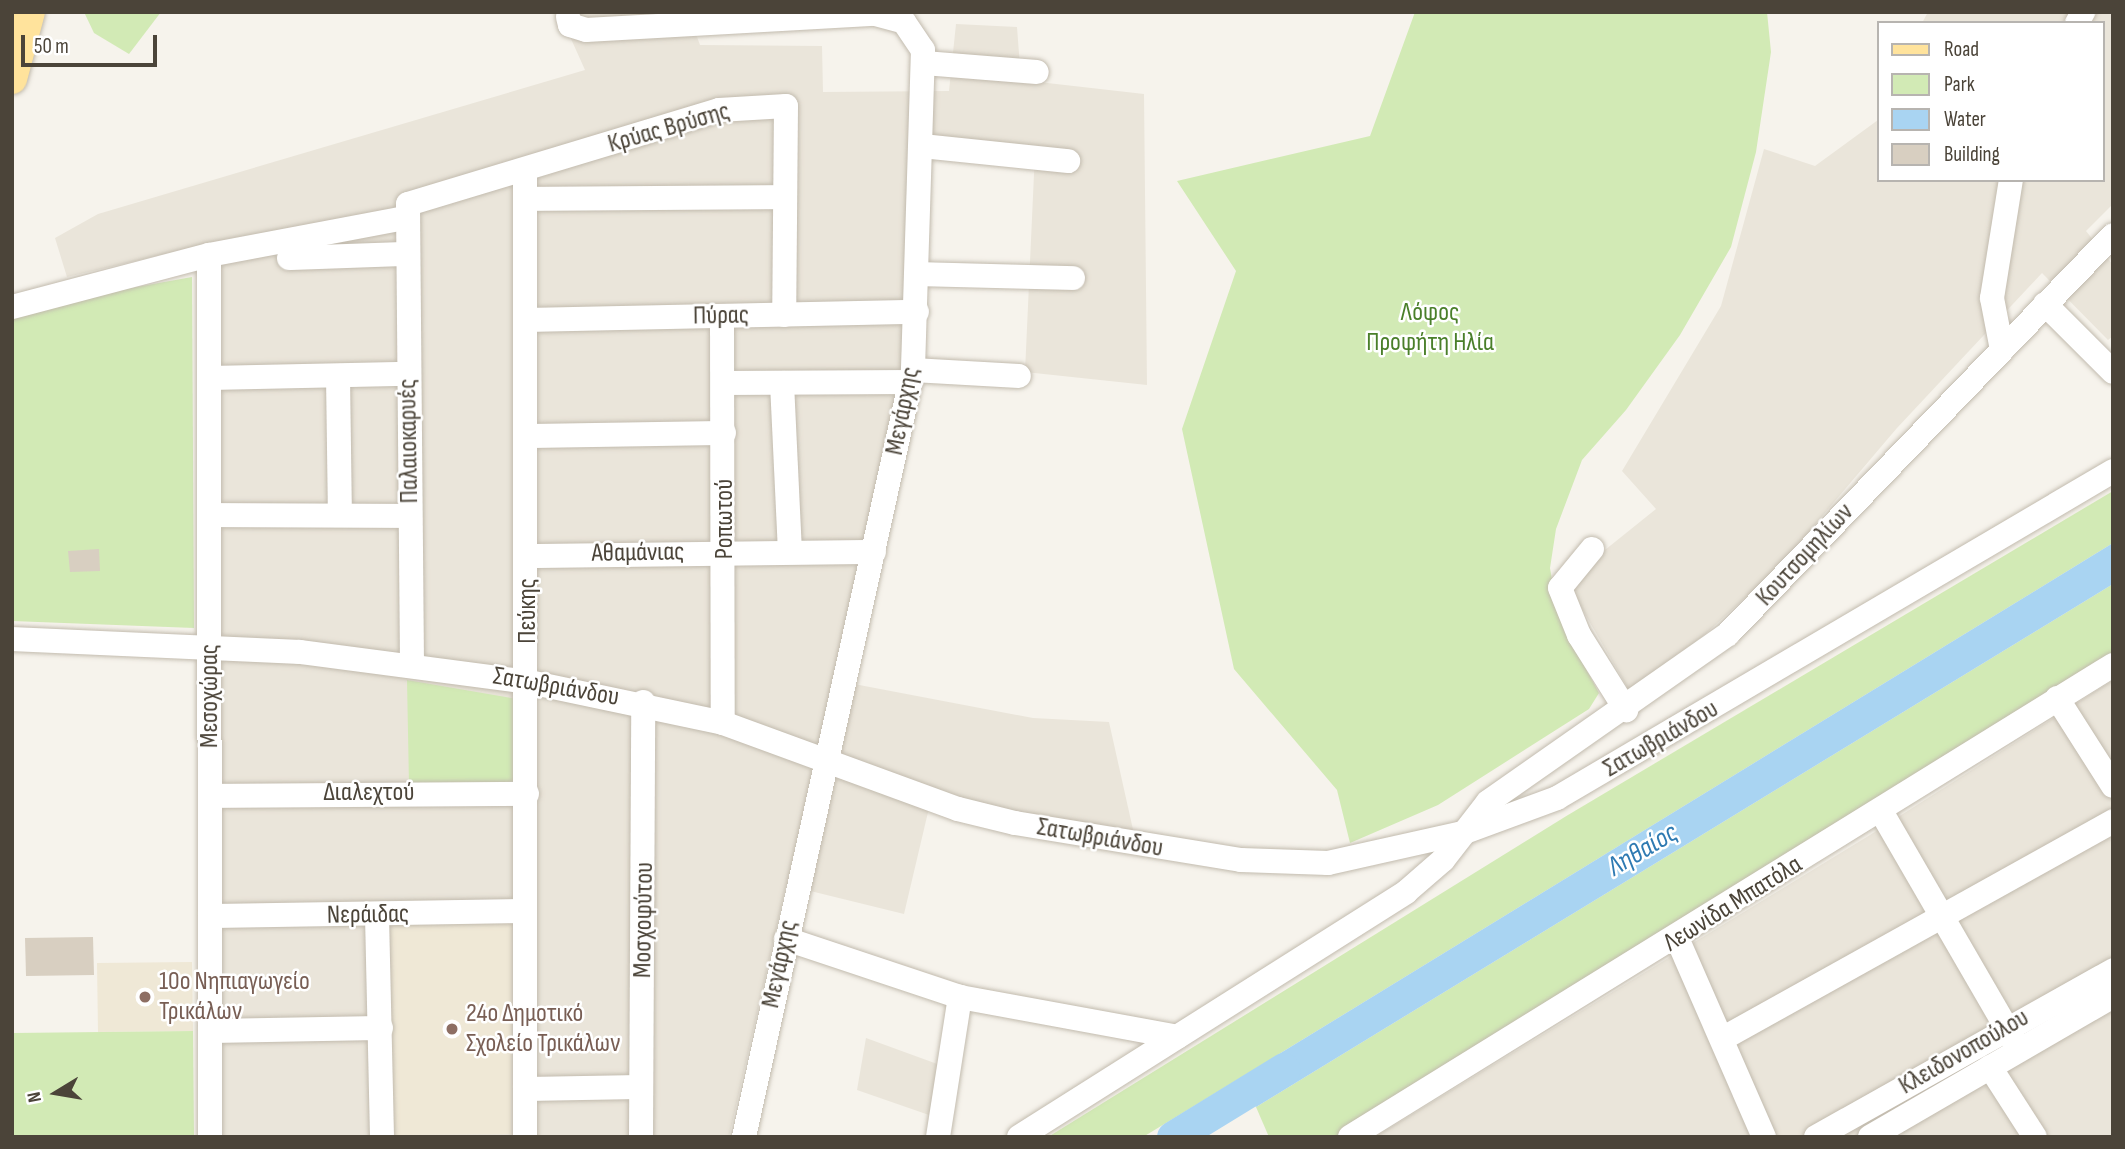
<!DOCTYPE html>
<meta charset="utf-8">
<style>
body{margin:0}
#map{position:relative;width:2125px;height:1149px;overflow:hidden;background:#f6f3ec;font-family:"Sofia Sans Condensed",sans-serif}
div>[style]{position:absolute}
[style*='--x']{left:calc(var(--x)*1px);top:calc(var(--y)*1px);width:calc(var(--w)*1px);rotate:calc(var(--a)*1deg)}
.residential>*{inset:0;background:#eae5da}
.education>*{inset:0;background:#efe8d6}
.green>*{inset:0;background:#d2eab5}
.water>*{inset:0;background:#a9d4f2}
.river>*{height:33px;margin:-16.5px;padding:0 16.5px;transform-origin:16.5px;border-radius:16.5px;background:#a9d4f2}
.building>*{inset:0;background:#d8cfc1}
.roads{filter:drop-shadow(0 0 2px #c2bbae) drop-shadow(0 0 2px #c2bbae)}
.minor>*{height:24px;margin:-12px;padding:0 12px;transform-origin:12px;border-radius:12px;background:#fff}
.major>*{height:30px;margin:-15px;padding:0 15px;transform-origin:15px;border-radius:15px;background:#ffe39c}
.dots>*{width:19px;height:19px;translate:-50% -50%;box-sizing:border-box;border:4px solid #fff;border-radius:50%}
span{translate:-50% -50%;white-space:nowrap;text-align:center;line-height:1.15;-webkit-text-stroke:5px #fff;paint-order:stroke}
.street-label{font-size:26px;color:#4b4439}
.park-label{font-size:26px;color:#4a7f2a}
.education-label{font-size:26px;color:#785e54}
.left{translate:0 -50%;text-align:left}
.water-label{font-size:28px;color:#2e7ab2;font-style:italic}
.frame{position:absolute;inset:0;border:14px solid #4b4439;pointer-events:none}
.legend{position:absolute;left:1877px;top:21px;width:228px;height:161px;box-sizing:border-box;background:#fff;border:2px solid #b7b4b0;margin:0;padding:9px 12px;list-style:none;font-size:21px;color:#4b4439}
.legend li{display:flex;align-items:center;gap:14px;height:35px}
.legend b{width:35px;border:2px solid #b7b4b0}
.north{position:absolute;left:21px;top:1058px;width:70px;height:70px;-webkit-text-stroke:5px #fff;paint-order:stroke;rotate:259deg;font-size:19px;font-weight:700;line-height:28px;text-align:center;color:#4b4439}
.north::after{content:'';display:block;margin:auto;width:24px;height:32px;background:#4b4439;clip-path:polygon(50% 0,100% 100%,50% 72%,0 100%)}
.scale{position:absolute;left:21px;top:35px;width:136px;height:32px;box-sizing:border-box;border:4px solid #4b4439;border-top:0;padding-left:9px;font-size:21px;line-height:24px;white-space:nowrap;color:#4b4439;-webkit-text-stroke:5px #fff;paint-order:stroke}
</style>
<div id="map">
<div class="residential">
<div style="clip-path:polygon(559px 12px,688px 12px,700px 45px,822px 46px,823px 92px,949px 91px,956px 24px,1017px 27px,1021px 80px,1144px 94px,1147px 385px,1025px 372px,1035px 152px,911px 138px,902px 374px,833px 680px,1033px 718px,1109px 722px,1134px 834px,1033px 818px,933px 791px,904px 914px,786px 885px,729px 1137px,222px 1137px,220px 241px,67px 277px,55px 238px,98px 214px,585px 70px)"></div>
<div style="clip-path:polygon(1928px 12px,2113px 12px,2113px 204px,2086px 231px,2113px 265px,2113px 336px,2108px 340px,2042px 273px,1897px 428px,1778px 568px,1703px 636px,1629px 690px,1570px 588px,1590px 562px,1656px 509px,1622px 471px,1721px 306px,1764px 149px,1815px 166px,1878px 120px,1878px 180px,2102px 180px,2102px 23px,1922px 23px)"></div>
<div style="clip-path:polygon(2113px 680px,2113px 1137px,1375px 1137px,1870px 835px)"></div>
<div style="clip-path:polygon(866px 1038px,940px 1065px,929px 1115px,857px 1090px)"></div>
</div>
<div class="education">
<div style="clip-path:polygon(512px 922px,511px 1134px,393px 1135px,390px 924px)"></div>
<div style="clip-path:polygon(192px 962px,193px 1031px,98px 1032px,97px 963px)"></div>
</div>
<div class="green">
<div style="clip-path:polygon(84px 12px,161px 12px,129px 54px,94px 33px)"></div>
<div style="clip-path:polygon(1415px 12px,1767px 12px,1771px 52px,1756px 152px,1731px 247px,1680px 335px,1626px 410px,1582px 460px,1556px 529px,1550px 568px,1554px 592px,1571px 641px,1599px 693px,1589px 709px,1438px 805px,1350px 843px,1337px 790px,1234px 669px,1182px 429px,1236px 271px,1177px 181px,1370px 136px)"></div>
<div style="clip-path:polygon(192px 277px,194px 628px,12px 621px,12px 316px,64px 300px)"></div>
<div style="clip-path:polygon(2113px 491px,2113px 543px,1240px 1078px,1143px 1137px,1048px 1137px,1568px 815px)"></div>
<div style="clip-path:polygon(2113px 584px,2113px 654px,1336px 1137px,1269px 1137px,1256px 1107px)"></div>
<div style="clip-path:polygon(407px 680px,517px 699px,516px 787px,409px 785px)"></div>
<div style="clip-path:polygon(193px 1031px,194px 1137px,12px 1137px,12px 1033px)"></div>
</div>
<div class="water">
<div style="clip-path:polygon(2113px 543px,2113px 584px,1256px 1107px,1240px 1078px)"></div>
</div>
<div class="river">
<div style="--x:1173;--y:1137;--w:130;--a:-31.5"></div>
</div>
<div class="building">
<div style="clip-path:polygon(99px 549px,100px 571px,70px 572px,68px 551px)"></div>
<div style="clip-path:polygon(93px 937px,94px 975px,26px 976px,25px 938px)"></div>
</div>
<div class="roads">
<div class="minor">
<div style="--x:568;--y:17;--w:8;--a:76"></div>
<div style="--x:570;--y:25;--w:17;--a:17"></div>
<div style="--x:586;--y:30;--w:289;--a:-3.2"></div>
<div style="--x:875;--y:14;--w:30;--a:15"></div>
<div style="--x:904;--y:22;--w:34;--a:56"></div>
<div style="--x:923;--y:50;--w:320;--a:91.8"></div>
<div style="--x:913;--y:370;--w:785;--a:102.43"></div>
<div style="--x:2077;--y:23;--w:13;--a:-61"></div>
<div style="--x:924;--y:63;--w:113;--a:4.6"></div>
<div style="--x:922;--y:146;--w:147;--a:5.9"></div>
<div style="--x:525;--y:170;--w:967;--a:90"></div>
<div style="--x:525;--y:199;--w:260;--a:-0.4"></div>
<div style="--x:209;--y:255;--w:882;--a:89.94"></div>
<div style="--x:289;--y:258;--w:116;--a:-2"></div>
<div style="--x:918;--y:274;--w:155;--a:1.5"></div>
<div style="--x:2045;--y:304;--w:96;--a:45"></div>
<div style="--x:12;--y:307;--w:204;--a:-14.8"></div>
<div style="--x:209;--y:255;--w:198;--a:-10.7"></div>
<div style="--x:722;--y:316;--w:407;--a:89.9"></div>
<div style="--x:526;--y:320;--w:391;--a:-1.2"></div>
<div style="--x:2002;--y:350;--w:53;--a:-100.9"></div>
<div style="--x:1992;--y:298;--w:120;--a:-80.9"></div>
<div style="--x:913;--y:370;--w:106;--a:3.2"></div>
<div style="--x:338;--y:376;--w:139;--a:89.2"></div>
<div style="--x:210;--y:378;--w:198;--a:-1.2"></div>
<div style="--x:723;--y:383;--w:188;--a:-0.3"></div>
<div style="--x:782;--y:383;--w:168;--a:87.3"></div>
<div style="--x:527;--y:436;--w:197;--a:-0.9"></div>
<div style="--x:210;--y:515;--w:200;--a:0.3"></div>
<div style="--x:1592;--y:549;--w:50;--a:129.4"></div>
<div style="--x:1560;--y:588;--w:51;--a:68"></div>
<div style="--x:1579;--y:635;--w:89;--a:57.9"></div>
<div style="--x:528;--y:556;--w:346;--a:-0.7"></div>
<div style="--x:12;--y:639;--w:288;--a:2.6"></div>
<div style="--x:300;--y:652;--w:231;--a:7.5"></div>
<div style="--x:529;--y:682;--w:198;--a:11.9"></div>
<div style="--x:723;--y:723;--w:250;--a:20.1"></div>
<div style="--x:958;--y:809;--w:59;--a:13.8"></div>
<div style="--x:1015;--y:823;--w:229;--a:9.3"></div>
<div style="--x:1241;--y:860;--w:87;--a:2"></div>
<div style="--x:1328;--y:863;--w:137;--a:-12.6"></div>
<div style="--x:1462;--y:833;--w:101;--a:-20.2"></div>
<div style="--x:1557;--y:798;--w:645;--a:-30.46"></div>
<div style="--x:412;--y:664;--w:460;--a:-90.5"></div>
<div style="--x:408;--y:204;--w:325;--a:-16.8"></div>
<div style="--x:719;--y:110;--w:67;--a:-3.4"></div>
<div style="--x:786;--y:106;--w:209;--a:90.5"></div>
<div style="--x:2057;--y:698;--w:104;--a:57.5"></div>
<div style="--x:210;--y:796;--w:317;--a:-0.4"></div>
<div style="--x:1882;--y:813;--w:263;--a:59.9"></div>
<div style="--x:210;--y:916;--w:315;--a:-0.9"></div>
<div style="--x:377;--y:916;--w:221;--a:88.7"></div>
<div style="--x:1677;--y:938;--w:217;--a:66.4"></div>
<div style="--x:786;--y:939;--w:183;--a:18.4"></div>
<div style="--x:960;--y:997;--w:221;--a:10.4"></div>
<div style="--x:210;--y:1031;--w:171;--a:-1"></div>
<div style="--x:1722;--y:1039;--w:448;--a:-29.1"></div>
<div style="--x:1990;--y:1067;--w:83;--a:57.3"></div>
<div style="--x:525;--y:1089;--w:116;--a:-1"></div>
<div style="--x:641;--y:1137;--w:435;--a:-89.7"></div>
<div style="--x:938;--y:1137;--w:142;--a:-81.1"></div>
<div style="--x:1019;--y:1137;--w:458;--a:-32.3"></div>
<div style="--x:1406;--y:892;--w:49;--a:-40.9"></div>
<div style="--x:1443;--y:860;--w:73;--a:-52.2"></div>
<div style="--x:1488;--y:802;--w:293;--a:-35"></div>
<div style="--x:1728;--y:634;--w:554;--a:-46.02"></div>
<div style="--x:1350;--y:1137;--w:897;--a:-31.74"></div>
<div style="--x:1816;--y:1137;--w:341;--a:-29.3"></div>
<div style="--x:1870;--y:1137;--w:281;--a:-30.1"></div>
</div>
<div class="major">
<div style="--x:12;--y:79;--w:69;--a:-75"></div>
</div>
</div>
<div class="dots">
<div style="left:145px;top:997px;background:#8d6e63"></div>
<div style="left:452px;top:1029px;background:#8d6e63"></div>
</div>
<div class="street-label">
<span style="left:669px;top:128px;rotate:-16deg">Κρύας Βρύσης</span>
<span style="left:721px;top:316px;rotate:-1deg">Πύρας</span>
<span style="left:903px;top:411px;rotate:-79deg">Μεγάρχης</span>
<span style="left:409px;top:441px;rotate:-91deg">Παλαιοκαρυές</span>
<span style="left:725px;top:519px;rotate:-90deg">Ροπωτού</span>
<span style="left:638px;top:553px;rotate:-1deg">Αθαμάνιας</span>
<span style="left:1805px;top:555px;rotate:-47deg">Κουτσομηλίων</span>
<span style="left:528px;top:611px;rotate:-90deg">Πεύκης</span>
<span style="left:556px;top:687px;rotate:10deg">Σατωβριάνδου</span>
<span style="left:210px;top:696px;rotate:-90deg">Μεσοχώρας</span>
<span style="left:1661px;top:739px;rotate:-30deg">Σατωβριάνδου</span>
<span style="left:369px;top:793px">Διαλεχτού</span>
<span style="left:1100px;top:838px;rotate:10deg">Σατωβριάνδου</span>
<span style="left:1733px;top:904px;rotate:-32deg">Λεωνίδα Μπατόλα</span>
<span style="left:368px;top:915px;rotate:-1deg">Νεράιδας</span>
<span style="left:644px;top:920px;rotate:-89deg">Μοσχοφύτου</span>
<span style="left:780px;top:964px;rotate:-78deg">Μεγάρχης</span>
<span style="left:1964px;top:1052px;rotate:-30deg">Κλειδονοπούλου</span>
</div>
<div class="park-label">
<span style="left:1430px;top:328px">Λόφος<br>Προφήτη Ηλία</span>
</div>
<div class="education-label">
<span class="left" style="left:159px;top:997px">10ο Νηπιαγωγείο<br>Τρικάλων</span>
<span class="left" style="left:466px;top:1029px">24ο Δημοτικό<br>Σχολείο Τρικάλων</span>
</div>
<div class="water-label">
<span style="left:1643px;top:850px;rotate:-31deg">Ληθαίος</span>
</div>
<div class="frame"></div>
<ul class="legend">
<li><b style="height:9px;background:#ffe39c"></b>Road</li>
<li><b style="height:19px;background:#d2eab5"></b>Park</li>
<li><b style="height:19px;background:#a9d4f2"></b>Water</li>
<li><b style="height:19px;background:#d8cfc1"></b>Building</li>
</ul>
<div class="north">N</div>
<div class="scale">50 m</div>
</div>
